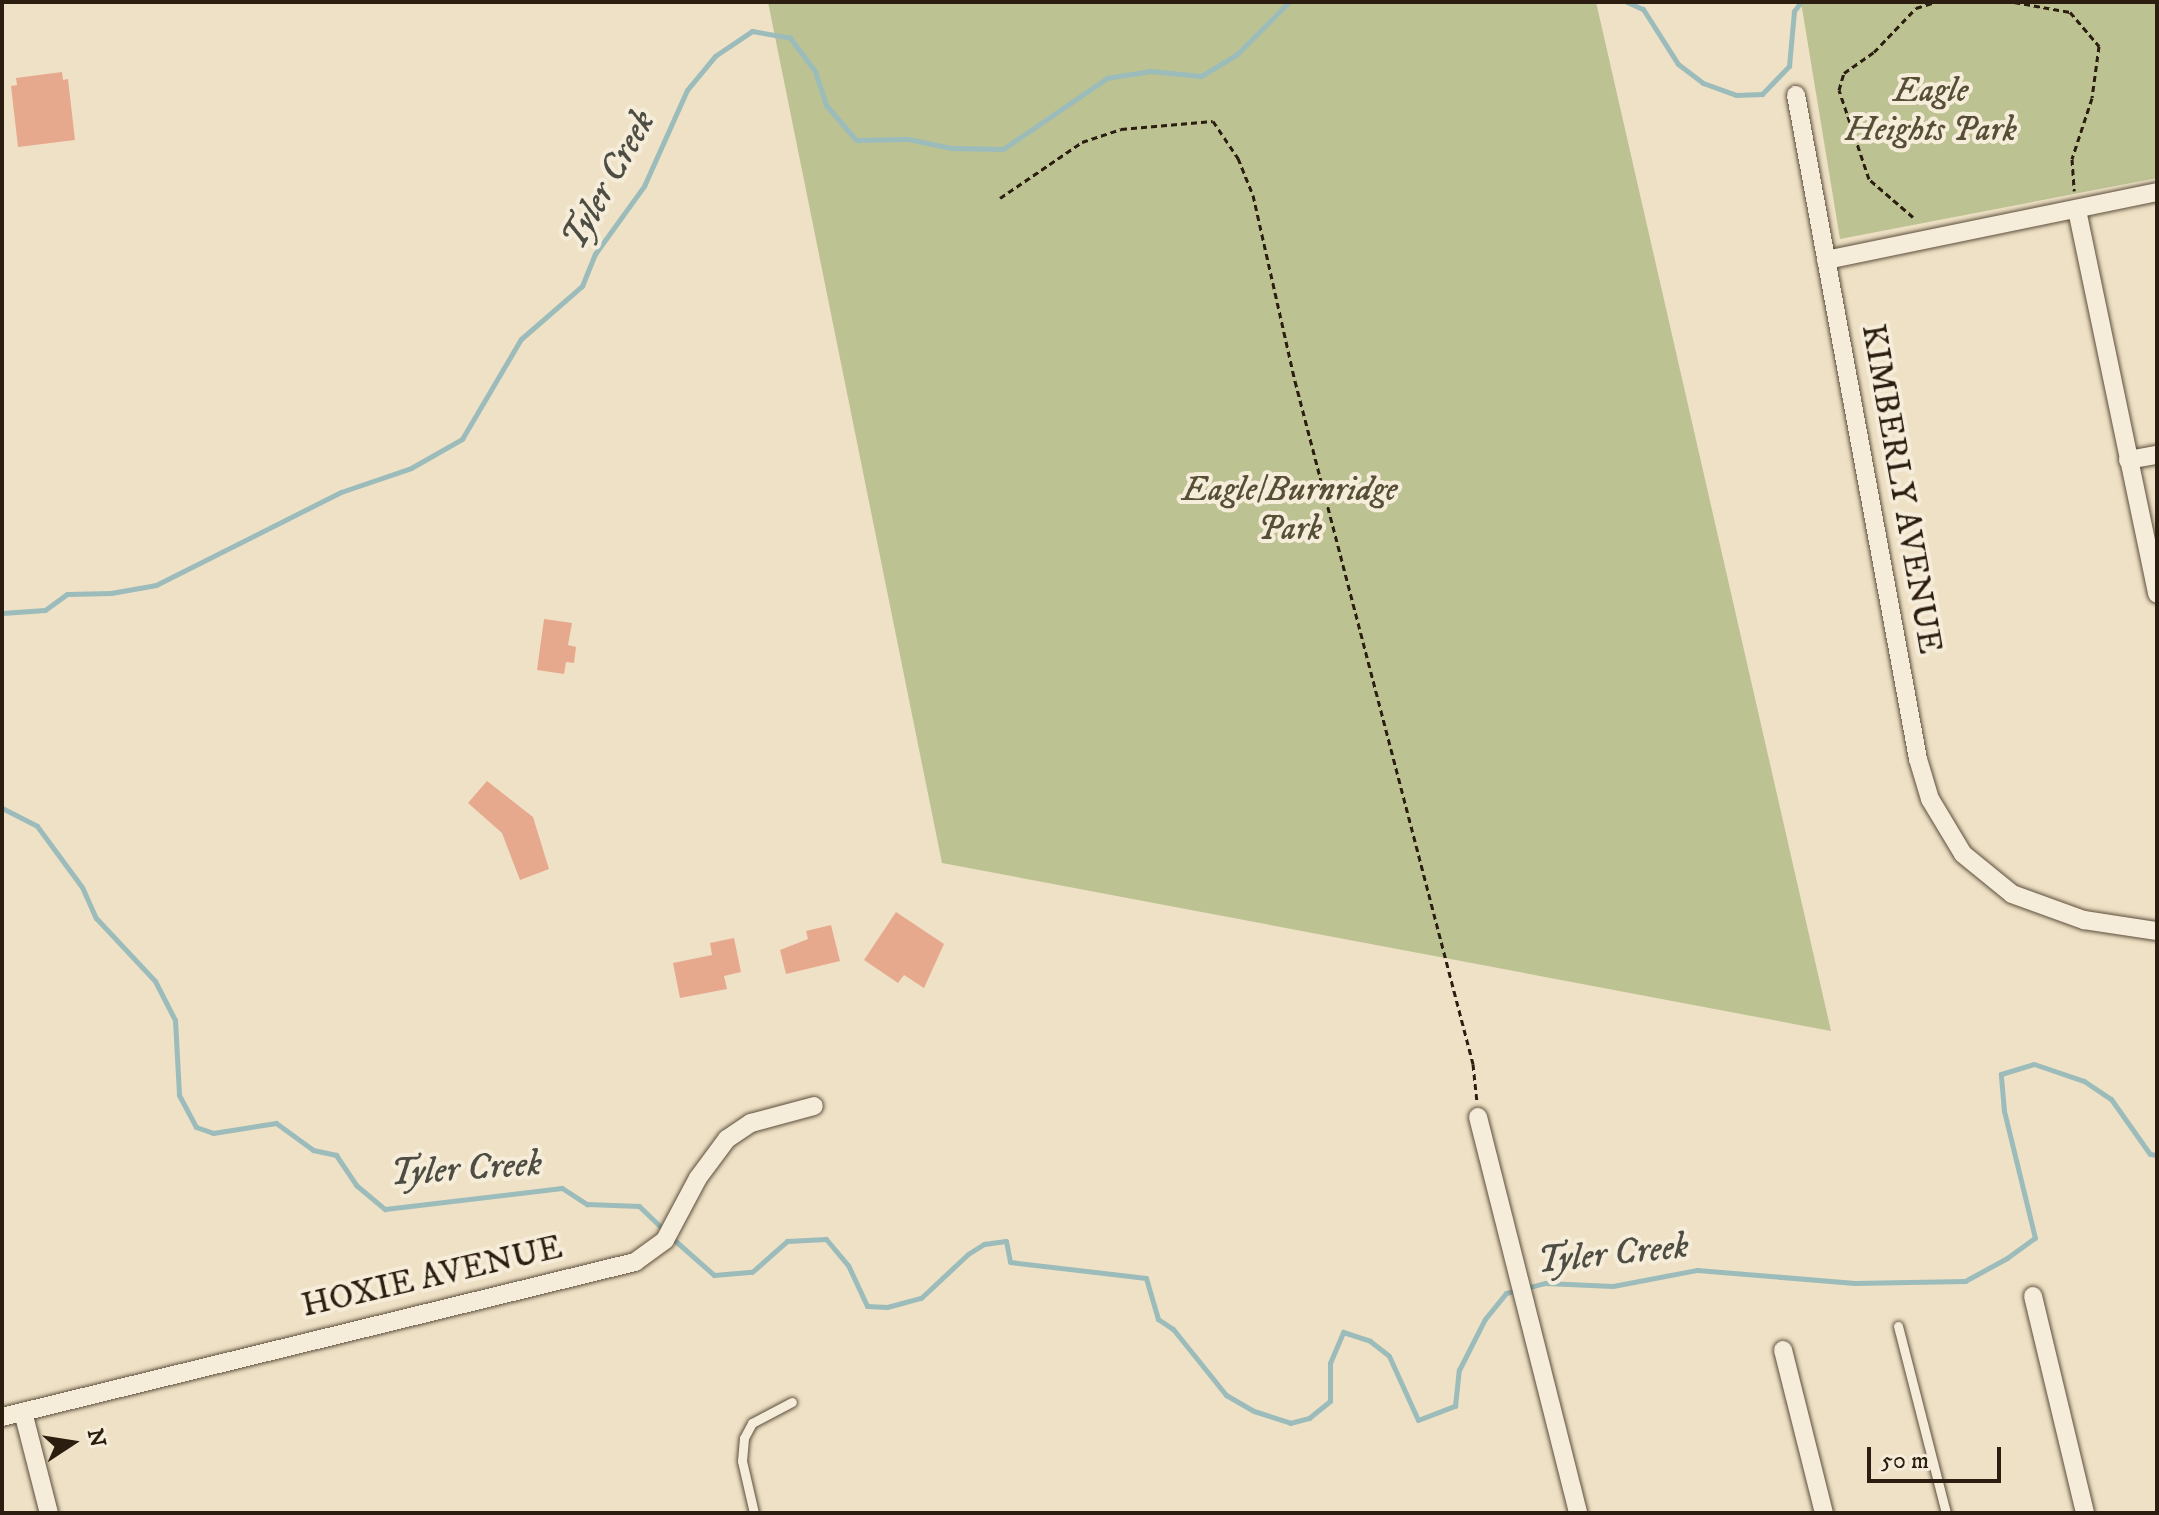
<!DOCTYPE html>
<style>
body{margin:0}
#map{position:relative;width:2159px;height:1515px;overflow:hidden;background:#efe1c5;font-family:"IM FELL DW Pica",serif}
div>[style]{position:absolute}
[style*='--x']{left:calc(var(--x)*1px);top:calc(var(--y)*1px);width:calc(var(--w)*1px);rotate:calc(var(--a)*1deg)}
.green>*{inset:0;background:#bcc292}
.stream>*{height:5px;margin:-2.5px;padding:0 2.5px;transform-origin:2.5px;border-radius:2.5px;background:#9bbcbb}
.building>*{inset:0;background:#e7a98e}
.path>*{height:3px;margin-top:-1.5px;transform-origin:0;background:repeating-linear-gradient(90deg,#2b1d0f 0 6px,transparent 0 10px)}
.roads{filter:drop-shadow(0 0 2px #5c4e3c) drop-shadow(0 0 2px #5c4e3c)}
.lane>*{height:9px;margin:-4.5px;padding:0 4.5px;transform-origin:4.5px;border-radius:4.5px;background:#f5ecd9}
.street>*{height:18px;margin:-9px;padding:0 9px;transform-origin:9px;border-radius:9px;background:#f5ecd9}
span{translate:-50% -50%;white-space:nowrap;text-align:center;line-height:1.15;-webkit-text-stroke:8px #f5ecd9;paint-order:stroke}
.park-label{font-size:34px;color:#564f36;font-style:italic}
.street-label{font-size:34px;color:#2b1d0f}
.water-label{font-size:36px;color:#4d4d43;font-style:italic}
.frame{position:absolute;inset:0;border:4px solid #2b1d0f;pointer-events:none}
.north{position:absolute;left:32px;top:1403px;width:80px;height:80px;-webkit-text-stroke:6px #f5ecd9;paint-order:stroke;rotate:78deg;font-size:22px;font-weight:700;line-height:32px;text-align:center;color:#2b1d0f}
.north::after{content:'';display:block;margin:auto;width:28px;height:36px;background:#2b1d0f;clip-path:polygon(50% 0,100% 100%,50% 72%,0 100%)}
.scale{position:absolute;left:1867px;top:1447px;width:134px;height:36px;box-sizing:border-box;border:4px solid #2b1d0f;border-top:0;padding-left:10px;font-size:24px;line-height:28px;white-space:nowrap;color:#2b1d0f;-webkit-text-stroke:6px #f5ecd9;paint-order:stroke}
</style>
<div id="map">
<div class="green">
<div style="clip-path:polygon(768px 2px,1596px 2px,1831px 1031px,942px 863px)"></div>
<div style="clip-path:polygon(1801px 2px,2157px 2px,2157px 178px,1840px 239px)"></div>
</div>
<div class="stream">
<div style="--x:1627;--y:2;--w:17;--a:24"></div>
<div style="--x:1643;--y:9;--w:65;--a:57.5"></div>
<div style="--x:1678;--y:64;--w:31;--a:37"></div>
<div style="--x:1703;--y:83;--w:35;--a:20"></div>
<div style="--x:1736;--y:95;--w:26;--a:-2"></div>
<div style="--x:1762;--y:94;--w:39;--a:-46"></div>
<div style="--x:1789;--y:66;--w:55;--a:-84.8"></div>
<div style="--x:1794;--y:11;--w:11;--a:-52"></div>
<div style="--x:2;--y:613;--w:43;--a:-4"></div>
<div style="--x:45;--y:610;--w:27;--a:-36"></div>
<div style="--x:67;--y:594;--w:44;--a:-1.3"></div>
<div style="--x:111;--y:593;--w:46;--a:-10.1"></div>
<div style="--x:156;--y:585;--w:207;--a:-26.7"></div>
<div style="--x:341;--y:492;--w:74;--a:-18.9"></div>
<div style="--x:411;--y:468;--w:59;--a:-29.6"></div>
<div style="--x:462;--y:439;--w:116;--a:-59.5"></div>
<div style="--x:521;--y:339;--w:81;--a:-41"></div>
<div style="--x:582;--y:286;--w:35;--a:-68"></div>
<div style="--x:595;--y:254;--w:84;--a:-54.2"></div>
<div style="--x:644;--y:186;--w:105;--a:-65.9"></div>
<div style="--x:687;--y:90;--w:44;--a:-50.5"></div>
<div style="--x:715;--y:56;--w:45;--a:-34"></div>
<div style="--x:752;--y:31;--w:39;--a:10"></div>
<div style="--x:790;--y:38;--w:41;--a:52.9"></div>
<div style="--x:815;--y:71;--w:36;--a:72"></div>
<div style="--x:826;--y:105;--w:46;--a:49.4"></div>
<div style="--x:856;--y:140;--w:52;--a:-1.1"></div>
<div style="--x:908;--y:139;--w:44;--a:11.8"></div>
<div style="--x:951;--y:148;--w:52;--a:1.1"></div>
<div style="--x:1003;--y:149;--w:126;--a:-34.3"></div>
<div style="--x:1107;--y:78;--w:44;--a:-9.2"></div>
<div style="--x:1150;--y:71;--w:51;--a:5.6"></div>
<div style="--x:1201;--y:76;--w:41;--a:-31"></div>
<div style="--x:1236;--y:55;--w:75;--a:-45"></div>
<div style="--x:2;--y:808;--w:39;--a:27"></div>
<div style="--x:37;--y:826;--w:76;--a:53.6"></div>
<div style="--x:82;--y:887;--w:34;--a:66"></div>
<div style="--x:96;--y:918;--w:86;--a:46.9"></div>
<div style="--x:155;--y:981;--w:44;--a:62.9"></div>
<div style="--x:175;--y:1020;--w:75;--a:86.9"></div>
<div style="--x:179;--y:1095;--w:36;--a:62"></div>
<div style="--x:196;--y:1127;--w:18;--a:19"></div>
<div style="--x:213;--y:1133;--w:64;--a:-9"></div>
<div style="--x:276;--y:1123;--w:46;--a:36.1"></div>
<div style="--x:313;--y:1150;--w:24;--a:12"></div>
<div style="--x:336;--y:1155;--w:36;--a:56"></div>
<div style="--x:356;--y:1185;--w:38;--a:40"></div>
<div style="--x:385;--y:1209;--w:178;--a:-6.8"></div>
<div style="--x:562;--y:1188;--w:30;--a:33"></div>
<div style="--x:587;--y:1204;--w:52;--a:2.2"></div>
<div style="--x:639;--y:1206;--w:36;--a:44"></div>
<div style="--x:672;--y:1238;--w:56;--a:41.4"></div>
<div style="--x:714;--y:1275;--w:38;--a:-5"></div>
<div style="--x:752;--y:1272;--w:47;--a:-41.5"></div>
<div style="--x:787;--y:1241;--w:39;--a:-3"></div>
<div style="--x:826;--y:1239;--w:34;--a:50"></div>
<div style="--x:848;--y:1265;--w:45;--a:65.1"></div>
<div style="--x:867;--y:1306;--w:20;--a:3"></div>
<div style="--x:887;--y:1307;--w:35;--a:-15"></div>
<div style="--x:921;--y:1298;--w:64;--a:-43.1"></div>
<div style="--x:968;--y:1254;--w:19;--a:-32"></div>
<div style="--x:984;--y:1244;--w:22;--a:-8"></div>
<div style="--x:1006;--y:1241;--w:21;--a:79"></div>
<div style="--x:1010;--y:1262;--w:137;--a:6.7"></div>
<div style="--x:1146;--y:1278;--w:43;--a:73.7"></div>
<div style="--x:1158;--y:1319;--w:18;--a:34"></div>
<div style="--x:1173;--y:1329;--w:85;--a:51.2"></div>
<div style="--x:1226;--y:1395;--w:32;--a:30"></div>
<div style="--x:1254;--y:1411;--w:38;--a:18"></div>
<div style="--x:1290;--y:1423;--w:20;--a:-15"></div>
<div style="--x:1309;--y:1418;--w:27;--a:-39"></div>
<div style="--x:1330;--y:1401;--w:38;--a:-90"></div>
<div style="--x:1330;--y:1363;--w:34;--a:-67"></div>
<div style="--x:1343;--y:1332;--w:28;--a:18"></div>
<div style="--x:1370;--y:1341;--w:24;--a:38"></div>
<div style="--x:1389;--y:1356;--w:70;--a:65.6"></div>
<div style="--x:1418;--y:1420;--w:40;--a:-21"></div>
<div style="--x:1455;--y:1406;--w:36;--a:-84"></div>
<div style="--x:1459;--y:1370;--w:57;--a:-63"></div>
<div style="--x:1485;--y:1319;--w:33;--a:-51"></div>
<div style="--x:1506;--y:1293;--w:40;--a:-14.4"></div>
<div style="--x:1545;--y:1283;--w:68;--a:2.5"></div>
<div style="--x:1613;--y:1286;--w:86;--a:-10.8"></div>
<div style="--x:1697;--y:1270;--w:158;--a:4.7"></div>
<div style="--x:1854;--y:1283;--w:111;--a:-1"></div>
<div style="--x:1965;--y:1281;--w:48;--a:-28.7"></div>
<div style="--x:2007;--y:1258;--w:34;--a:-36"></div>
<div style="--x:2035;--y:1238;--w:131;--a:-103.7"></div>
<div style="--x:2004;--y:1111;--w:37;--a:-95"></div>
<div style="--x:2001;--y:1074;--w:34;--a:-17"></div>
<div style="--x:2034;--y:1064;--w:53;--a:18.8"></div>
<div style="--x:2084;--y:1081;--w:32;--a:34"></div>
<div style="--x:2111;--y:1099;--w:67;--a:54.7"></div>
<div style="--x:2150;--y:1154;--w:7;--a:8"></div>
</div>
<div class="building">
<div style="clip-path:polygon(62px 72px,63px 80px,68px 79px,75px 140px,18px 147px,11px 86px,17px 85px,16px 78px)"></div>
<div style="clip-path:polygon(544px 619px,572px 623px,568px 645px,576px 647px,574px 663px,566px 662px,564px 674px,537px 670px)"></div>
<div style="clip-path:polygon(487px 781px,533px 817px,549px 869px,520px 880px,502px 833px,468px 803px)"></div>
<div style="clip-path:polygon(896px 912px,944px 944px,924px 988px,904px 975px,898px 983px,864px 960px)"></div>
<div style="clip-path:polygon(831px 925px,840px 961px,786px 974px,780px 950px,808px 939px,806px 931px)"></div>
<div style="clip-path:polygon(734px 938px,741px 972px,724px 976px,727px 989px,680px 998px,673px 963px,712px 955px,710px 943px)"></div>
</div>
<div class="path">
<div style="--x:2014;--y:2;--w:57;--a:10.1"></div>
<div style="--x:2070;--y:12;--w:45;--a:49.5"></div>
<div style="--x:2099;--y:46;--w:52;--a:97.7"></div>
<div style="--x:2092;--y:98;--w:64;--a:108.2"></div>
<div style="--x:2072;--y:159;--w:32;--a:86"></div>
<div style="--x:1000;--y:198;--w:99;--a:-34.3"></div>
<div style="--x:1082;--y:142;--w:41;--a:-18.4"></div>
<div style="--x:1121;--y:129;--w:92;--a:-5"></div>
<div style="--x:1213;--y:121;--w:45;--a:56"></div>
<div style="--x:1238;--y:158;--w:40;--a:68"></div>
<div style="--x:1253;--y:195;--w:191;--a:77.3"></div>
<div style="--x:1295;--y:381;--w:706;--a:75.39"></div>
<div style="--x:1473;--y:1064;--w:37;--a:84"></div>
<div style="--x:1913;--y:217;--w:58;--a:-139.2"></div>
<div style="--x:1869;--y:179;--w:94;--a:-108.6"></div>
<div style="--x:1839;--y:90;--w:18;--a:-74"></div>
<div style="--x:1844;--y:73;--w:37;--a:-35"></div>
<div style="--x:1874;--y:52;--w:61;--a:-46.3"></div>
<div style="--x:1916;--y:8;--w:21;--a:-17"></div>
</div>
<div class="roads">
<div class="lane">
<div style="--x:1898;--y:1326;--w:193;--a:75.6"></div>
<div style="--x:754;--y:1513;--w:53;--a:-103"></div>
<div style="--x:742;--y:1461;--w:23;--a:-85"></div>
<div style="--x:744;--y:1438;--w:17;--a:-62"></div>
<div style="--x:752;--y:1423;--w:45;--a:-27.7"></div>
</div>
<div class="street">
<div style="--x:1796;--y:95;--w:675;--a:79.59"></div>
<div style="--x:1918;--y:759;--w:42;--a:73.3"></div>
<div style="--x:1930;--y:799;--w:64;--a:59"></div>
<div style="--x:1963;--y:854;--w:63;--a:39.2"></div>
<div style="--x:2012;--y:894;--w:77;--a:19.9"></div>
<div style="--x:2084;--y:920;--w:74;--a:8.6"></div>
<div style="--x:2077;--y:210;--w:392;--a:78.2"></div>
<div style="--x:1826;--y:260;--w:338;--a:-11.6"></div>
<div style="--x:2128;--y:460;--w:29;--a:-10"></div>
<div style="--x:1478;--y:1117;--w:408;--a:75.8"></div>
<div style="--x:2033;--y:1296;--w:223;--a:76.5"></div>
<div style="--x:1783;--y:1350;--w:168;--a:75.9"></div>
<div style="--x:23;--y:1412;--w:104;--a:75.6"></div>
<div style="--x:2;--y:1417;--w:652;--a:-13.76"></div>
<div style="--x:635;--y:1262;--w:37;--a:-36"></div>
<div style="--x:665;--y:1240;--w:70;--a:-62"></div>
<div style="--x:698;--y:1178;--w:49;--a:-53.4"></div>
<div style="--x:727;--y:1139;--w:29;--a:-34"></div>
<div style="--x:751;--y:1123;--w:65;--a:-15.1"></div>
</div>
</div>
<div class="park-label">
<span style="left:1931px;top:111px">Eagle<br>Heights Park</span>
<span style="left:1290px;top:510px">Eagle/Burnridge<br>Park</span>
</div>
<div class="street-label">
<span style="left:1901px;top:489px;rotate:80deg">KIMBERLY AVENUE</span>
<span style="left:432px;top:1277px;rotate:-13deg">HOXIE AVENUE</span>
</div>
<div class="water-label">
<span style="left:609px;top:180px;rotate:-61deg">Tyler Creek</span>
<span style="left:466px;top:1169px;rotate:-4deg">Tyler Creek</span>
<span style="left:1613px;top:1254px;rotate:-6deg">Tyler Creek</span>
</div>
<div class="frame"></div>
<div class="north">N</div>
<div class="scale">50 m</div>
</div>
